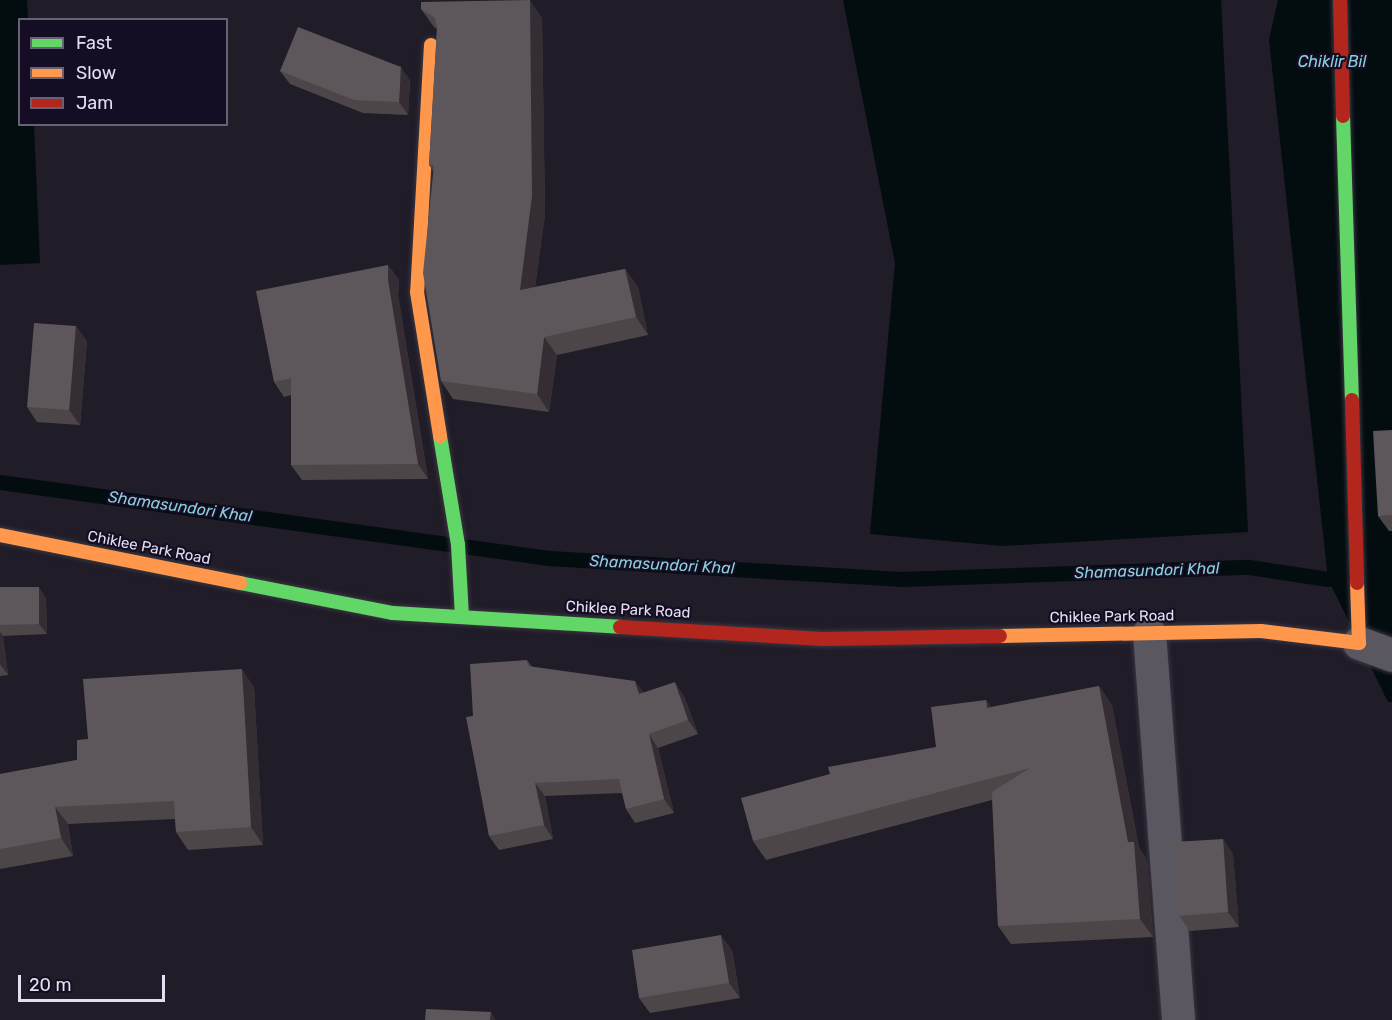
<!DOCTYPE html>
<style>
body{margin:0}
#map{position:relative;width:1392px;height:1020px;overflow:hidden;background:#201c28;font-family:Rubik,sans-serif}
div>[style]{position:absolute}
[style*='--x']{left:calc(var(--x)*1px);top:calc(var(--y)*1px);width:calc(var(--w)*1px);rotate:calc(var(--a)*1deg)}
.water>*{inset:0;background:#030c0f}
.stream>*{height:15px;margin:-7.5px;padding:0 7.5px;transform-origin:7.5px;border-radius:7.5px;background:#030c0f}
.roads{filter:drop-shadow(0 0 2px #393741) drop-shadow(0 0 2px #393741)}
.street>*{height:33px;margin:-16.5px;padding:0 16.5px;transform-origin:16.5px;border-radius:16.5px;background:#5a5761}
.fast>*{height:14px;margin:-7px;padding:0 7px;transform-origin:7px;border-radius:7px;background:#63d668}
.slow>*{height:14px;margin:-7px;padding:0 7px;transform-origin:7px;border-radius:7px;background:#ff974d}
.jam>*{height:14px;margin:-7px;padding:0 7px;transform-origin:7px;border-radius:7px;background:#b3261e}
.wall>*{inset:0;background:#4c4649}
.shaded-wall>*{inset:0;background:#342e34}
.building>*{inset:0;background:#5d565b}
span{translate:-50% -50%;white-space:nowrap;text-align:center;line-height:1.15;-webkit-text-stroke:4.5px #150d24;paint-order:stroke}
.street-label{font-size:15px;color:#e4dff0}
.water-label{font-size:16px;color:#8ad1db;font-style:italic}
.legend{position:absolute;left:18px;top:18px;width:210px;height:108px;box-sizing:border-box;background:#150d24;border:2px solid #686176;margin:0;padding:8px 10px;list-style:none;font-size:18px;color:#e4dff0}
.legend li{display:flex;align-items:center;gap:12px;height:30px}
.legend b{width:30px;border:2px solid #686176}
.scale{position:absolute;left:18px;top:975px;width:147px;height:27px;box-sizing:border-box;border:3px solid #e4dff0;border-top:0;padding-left:8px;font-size:18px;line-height:21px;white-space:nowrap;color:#e4dff0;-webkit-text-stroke:4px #150d24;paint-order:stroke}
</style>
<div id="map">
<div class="water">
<div style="clip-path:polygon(0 0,27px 0,28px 19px,20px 20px,20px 124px,34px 125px,40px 263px,0 265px)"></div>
<div style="clip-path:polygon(843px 0,1221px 0,1248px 532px,1002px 546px,870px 534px,895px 263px)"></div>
<div style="clip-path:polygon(1278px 0,1392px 0,1392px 702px,1388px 702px,1328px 579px,1269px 40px)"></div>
</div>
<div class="stream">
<div style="--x:0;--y:482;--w:554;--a:7.88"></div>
<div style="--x:549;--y:558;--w:352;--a:3.4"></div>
<div style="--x:900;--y:579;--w:349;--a:-2"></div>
<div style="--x:1249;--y:567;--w:80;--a:8.6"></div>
</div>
<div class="roads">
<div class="street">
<div style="--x:1149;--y:633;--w:388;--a:85.7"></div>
<div style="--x:1359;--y:643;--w:35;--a:20"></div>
</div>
<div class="fast">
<div style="--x:1343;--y:116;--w:284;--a:88.2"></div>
<div style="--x:440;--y:436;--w:110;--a:80.6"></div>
<div style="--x:458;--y:545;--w:72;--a:86.8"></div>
<div style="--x:240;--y:583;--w:156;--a:11.1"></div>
<div style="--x:393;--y:613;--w:227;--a:3.5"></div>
</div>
<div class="slow">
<div style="--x:431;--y:45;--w:247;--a:93.2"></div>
<div style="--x:417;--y:292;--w:146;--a:80.9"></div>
<div style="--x:0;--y:535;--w:245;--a:11.3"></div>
<div style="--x:1000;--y:636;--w:261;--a:-1.1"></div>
<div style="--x:1261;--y:631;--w:99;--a:7"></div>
<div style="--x:1359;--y:643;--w:60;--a:-91.9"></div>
</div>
<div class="jam">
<div style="--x:1340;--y:0;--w:116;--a:88.5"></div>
<div style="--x:1352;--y:400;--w:183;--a:88.4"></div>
<div style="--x:620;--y:627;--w:203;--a:3.4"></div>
<div style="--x:823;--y:639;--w:177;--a:-1"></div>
</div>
</div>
<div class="wall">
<div style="clip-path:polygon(421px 9px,542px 18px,545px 214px,535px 287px,625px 269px,638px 287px,648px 335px,557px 355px,549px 412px,453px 399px,441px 381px,434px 172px,429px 165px,437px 29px,434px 27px)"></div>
<div style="clip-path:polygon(280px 71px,410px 80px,408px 115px,363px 113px,290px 84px)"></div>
<div style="clip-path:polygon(388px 265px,399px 280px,398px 295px,428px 479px,302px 480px,291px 465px,291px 395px,284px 397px,274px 382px)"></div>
<div style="clip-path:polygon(87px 341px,80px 425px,37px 422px,27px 407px)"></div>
<div style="clip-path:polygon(1392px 430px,1392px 531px,1389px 531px,1378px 516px)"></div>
<div style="clip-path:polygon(0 587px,46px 598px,47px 634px,3px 636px,8px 675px,0 676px)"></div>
<div style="clip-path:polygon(527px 660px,532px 667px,644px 693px,684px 696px,698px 734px,658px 748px,674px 813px,635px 823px,626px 809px,622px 793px,545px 796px,553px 839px,499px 850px,489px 836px,473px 716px)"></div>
<div style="clip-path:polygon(1099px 686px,1112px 705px,1139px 848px,1147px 860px,1153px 937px,1011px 944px,998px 926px,992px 800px,766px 860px,753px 841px,936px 747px,986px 700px,991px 707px)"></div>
<div style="clip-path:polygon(254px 687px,263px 845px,188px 850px,176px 832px,175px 819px,68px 824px,73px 856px,0 869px,0 774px,77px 760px,88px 739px)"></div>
<div style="clip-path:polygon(1223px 839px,1233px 854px,1239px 927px,1190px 931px,1179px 916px)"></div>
<div style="clip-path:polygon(732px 950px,740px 998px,650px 1013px,639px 998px)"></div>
</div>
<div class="shaded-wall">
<div style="clip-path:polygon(530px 0,542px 18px,545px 214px,532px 308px,520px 290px)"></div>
<div style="clip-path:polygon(401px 67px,410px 80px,408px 115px,399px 102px)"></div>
<div style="clip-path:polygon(388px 265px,399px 280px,398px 295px,428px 479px,418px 464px,388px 280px)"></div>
<div style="clip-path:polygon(625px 269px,638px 287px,648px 335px,636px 317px)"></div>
<div style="clip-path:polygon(76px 326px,87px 341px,80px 425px,69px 410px)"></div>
<div style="clip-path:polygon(544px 337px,557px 355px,549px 412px,537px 394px)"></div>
<div style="clip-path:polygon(39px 587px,46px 598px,47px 634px,39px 624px)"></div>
<div style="clip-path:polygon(0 632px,3px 636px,8px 675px,0 664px)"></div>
<div style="clip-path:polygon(242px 669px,254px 687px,263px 845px,251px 827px)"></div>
<div style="clip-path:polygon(635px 681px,645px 694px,639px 694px)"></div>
<div style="clip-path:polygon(675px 682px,684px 696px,698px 734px,688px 720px)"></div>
<div style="clip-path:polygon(1099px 686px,1112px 705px,1139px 848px,1147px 860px,1153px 937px,1140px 919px)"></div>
<div style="clip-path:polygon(986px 700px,999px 719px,987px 708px)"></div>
<div style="clip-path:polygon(649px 734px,658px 748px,674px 813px,664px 799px)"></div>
<div style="clip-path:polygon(535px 783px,545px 796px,553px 839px,544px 825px)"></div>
<div style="clip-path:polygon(55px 807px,68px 824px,73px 856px,61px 838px)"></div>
<div style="clip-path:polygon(1223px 839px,1233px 854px,1239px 927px,1228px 912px)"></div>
<div style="clip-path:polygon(721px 935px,732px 950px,740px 998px,729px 983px)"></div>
<div style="clip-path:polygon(491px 1012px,496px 1020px,490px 1020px)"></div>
</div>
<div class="building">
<div style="clip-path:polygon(530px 0,532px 196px,520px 290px,625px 269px,636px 317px,544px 337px,537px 394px,441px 381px,423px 273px,434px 165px,429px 165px,437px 28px,435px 18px,421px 9px,421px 2px)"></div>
<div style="clip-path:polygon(298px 27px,401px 67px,399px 102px,354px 100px,280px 71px)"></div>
<div style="clip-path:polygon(388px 265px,388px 280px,418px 464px,291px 465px,291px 378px,274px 382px,256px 291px)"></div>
<div style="clip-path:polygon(34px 323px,76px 326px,69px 410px,27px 407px)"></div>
<div style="clip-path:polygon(1392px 430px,1392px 515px,1378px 516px,1373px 431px)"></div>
<div style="clip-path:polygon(0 587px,39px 587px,39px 624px,0 625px)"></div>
<div style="clip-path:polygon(527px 660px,528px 666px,635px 681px,639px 694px,675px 682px,688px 720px,649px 734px,664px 799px,626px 809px,619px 779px,535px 783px,544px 825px,489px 836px,466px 717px,473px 716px,470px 664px)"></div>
<div style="clip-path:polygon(242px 669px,251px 827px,176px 832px,174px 801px,55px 807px,61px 838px,0 849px,0 774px,77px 760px,77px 740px,88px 739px,83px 679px)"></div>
<div style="clip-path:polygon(1099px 686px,1128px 842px,1134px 842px,1140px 919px,998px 926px,992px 792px,1030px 768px,753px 841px,741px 798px,830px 774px,828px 767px,936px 747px,931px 707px,986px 700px,987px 708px)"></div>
<div style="clip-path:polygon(1223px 839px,1228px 912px,1179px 916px,1174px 842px)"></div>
<div style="clip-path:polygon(721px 935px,729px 983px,639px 998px,632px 950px)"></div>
<div style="clip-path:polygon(426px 1009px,491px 1012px,490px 1020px,425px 1020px)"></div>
</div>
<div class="street-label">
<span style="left:149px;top:548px;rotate:11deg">Chiklee Park Road</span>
<span style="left:628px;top:610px;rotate:3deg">Chiklee Park Road</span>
<span style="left:1112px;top:617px;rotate:-1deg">Chiklee Park Road</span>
</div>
<div class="water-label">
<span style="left:1332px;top:62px">Chiklir Bil</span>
<span style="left:180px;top:507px;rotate:8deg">Shamasundori Khal</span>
<span style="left:662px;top:565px;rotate:3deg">Shamasundori Khal</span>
<span style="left:1147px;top:571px;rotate:-2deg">Shamasundori Khal</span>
</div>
<ul class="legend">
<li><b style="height:8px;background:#63d668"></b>Fast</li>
<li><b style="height:8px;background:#ff974d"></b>Slow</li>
<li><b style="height:8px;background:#b3261e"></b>Jam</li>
</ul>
<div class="scale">20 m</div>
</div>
